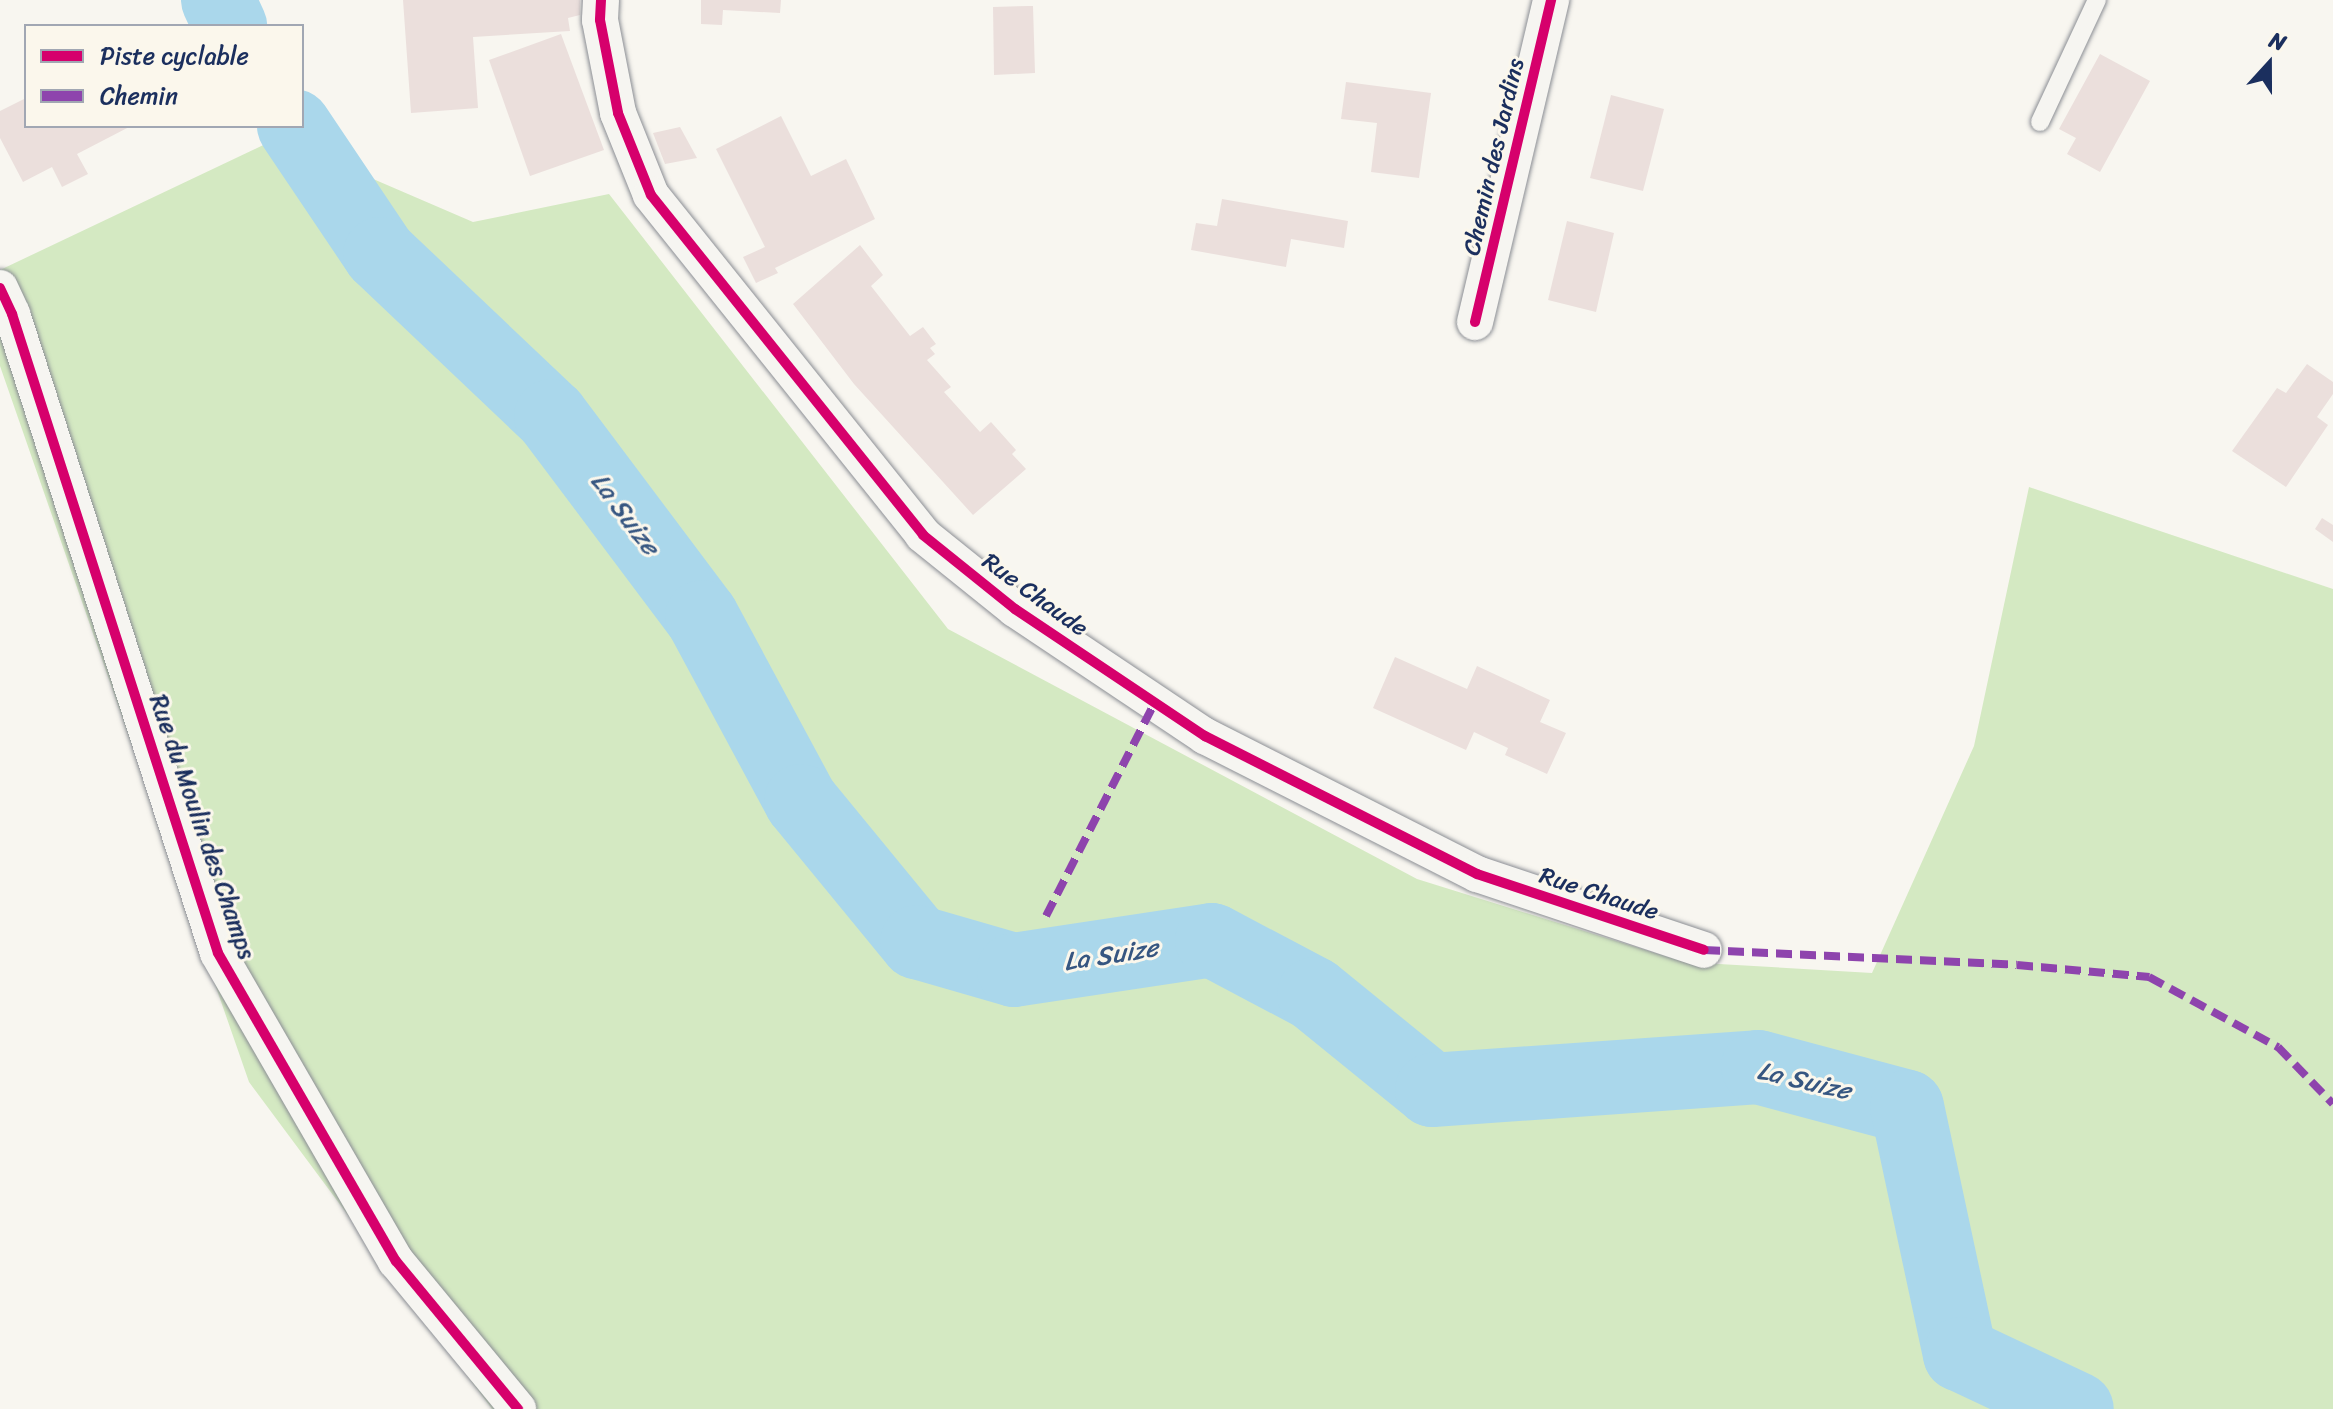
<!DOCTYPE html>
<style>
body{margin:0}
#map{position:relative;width:2333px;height:1409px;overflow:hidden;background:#f8f6f0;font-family:Sriracha,sans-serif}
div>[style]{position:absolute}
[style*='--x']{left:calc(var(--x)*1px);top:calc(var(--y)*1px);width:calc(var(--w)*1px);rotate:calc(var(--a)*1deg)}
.green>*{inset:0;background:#d4e9c2}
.river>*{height:74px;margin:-37px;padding:0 37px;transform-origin:37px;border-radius:37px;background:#aad7eb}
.building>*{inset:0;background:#ebdfdc}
.roads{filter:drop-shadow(0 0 2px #8b8e94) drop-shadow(0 0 2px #8b8e94)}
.lane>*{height:18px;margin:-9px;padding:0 9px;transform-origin:9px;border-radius:9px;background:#f6f5f1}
.street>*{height:36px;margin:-18px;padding:0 18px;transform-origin:18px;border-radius:18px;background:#f6f5f1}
.quiet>*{height:8px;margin-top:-4px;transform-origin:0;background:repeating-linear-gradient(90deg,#8e44ad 0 16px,transparent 0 24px)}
.cycleway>*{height:10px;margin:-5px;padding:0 5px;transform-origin:5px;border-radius:5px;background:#d6006c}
span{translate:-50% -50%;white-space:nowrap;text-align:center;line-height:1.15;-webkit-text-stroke:6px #fbf7ec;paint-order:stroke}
.street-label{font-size:24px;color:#1b2f5e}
.water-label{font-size:26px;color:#365681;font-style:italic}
.legend{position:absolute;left:24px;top:24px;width:280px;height:104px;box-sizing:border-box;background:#fbf7ec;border:2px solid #a1a7b3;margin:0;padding:10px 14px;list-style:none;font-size:24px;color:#1b2f5e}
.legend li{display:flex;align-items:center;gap:16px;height:40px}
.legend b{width:40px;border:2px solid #a1a7b3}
.north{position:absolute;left:2229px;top:24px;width:80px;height:80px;-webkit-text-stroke:6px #fbf7ec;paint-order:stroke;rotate:21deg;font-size:22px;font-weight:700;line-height:32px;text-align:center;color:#1b2f5e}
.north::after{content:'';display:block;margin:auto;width:28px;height:36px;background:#1b2f5e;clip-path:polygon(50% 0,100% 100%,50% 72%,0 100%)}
</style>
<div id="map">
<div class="green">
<div style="clip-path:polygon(278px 138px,473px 222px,609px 194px,948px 629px,1417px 879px,1684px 962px,1872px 973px,1974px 746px,2029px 487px,2333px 589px,2333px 1409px,492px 1409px,249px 1082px,0 366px,0 270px)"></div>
</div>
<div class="river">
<div style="--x:218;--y:0;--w:29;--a:65"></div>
<div style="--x:294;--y:126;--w:154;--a:56.1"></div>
<div style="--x:380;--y:254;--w:236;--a:43.5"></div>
<div style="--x:551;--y:416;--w:251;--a:53.1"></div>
<div style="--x:702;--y:617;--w:209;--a:61.7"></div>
<div style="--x:801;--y:801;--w:183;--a:50.6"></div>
<div style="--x:917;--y:942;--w:101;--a:16.1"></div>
<div style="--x:1014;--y:970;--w:200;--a:-8.6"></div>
<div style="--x:1212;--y:940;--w:115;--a:27.9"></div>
<div style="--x:1314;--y:994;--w:152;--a:39.1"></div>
<div style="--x:1432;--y:1090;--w:327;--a:-4"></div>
<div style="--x:1758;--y:1067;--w:154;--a:15"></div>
<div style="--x:1907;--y:1107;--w:253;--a:77.9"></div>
<div style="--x:1960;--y:1354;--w:129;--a:25.2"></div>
</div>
<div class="building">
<div style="clip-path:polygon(403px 0,580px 0,580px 15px,568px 18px,570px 31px,473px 37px,478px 108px,411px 113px)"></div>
<div style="clip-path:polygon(701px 0,781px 0,780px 13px,723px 10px,722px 25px,701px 24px)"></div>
<div style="clip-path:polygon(1028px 6px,1033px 6px,1035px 73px,994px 75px,993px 7px)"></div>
<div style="clip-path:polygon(561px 34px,604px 150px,530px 176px,489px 60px)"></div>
<div style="clip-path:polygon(2100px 54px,2150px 81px,2100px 172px,2067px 154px,2076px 138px,2059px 129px)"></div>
<div style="clip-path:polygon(1346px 82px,1431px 93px,1419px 178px,1371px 172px,1377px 123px,1341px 119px)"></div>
<div style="clip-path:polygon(1611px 95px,1664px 109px,1643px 191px,1590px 178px)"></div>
<div style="clip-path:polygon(26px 98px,26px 126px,131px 126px,77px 154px,88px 174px,62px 187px,52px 167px,23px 182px,0 138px,0 111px)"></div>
<div style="clip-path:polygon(781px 116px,811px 176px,846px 159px,875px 219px,775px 268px,778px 273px,756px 283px,743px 257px,765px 247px,716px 149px)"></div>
<div style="clip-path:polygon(680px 127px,697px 158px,665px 164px,653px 133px)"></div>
<div style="clip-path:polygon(1222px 199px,1348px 221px,1344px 248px,1291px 239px,1286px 267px,1191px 250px,1196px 223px,1217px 226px)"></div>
<div style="clip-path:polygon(1567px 221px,1614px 233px,1596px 312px,1548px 300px)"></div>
<div style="clip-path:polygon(860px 245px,883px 275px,871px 286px,910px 336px,923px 327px,936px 344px,930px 348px,935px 354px,927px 360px,951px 387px,944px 392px,980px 432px,991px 422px,1016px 450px,1012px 454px,1026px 469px,973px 515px,854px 384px,793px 304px)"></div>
<div style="clip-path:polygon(2307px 364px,2333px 382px,2333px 394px,2317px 417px,2328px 425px,2286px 487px,2232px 451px,2277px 388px,2286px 393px)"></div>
<div style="clip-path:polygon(2322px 518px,2333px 525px,2333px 542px,2315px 529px)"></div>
<div style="clip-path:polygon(1395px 657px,1467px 689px,1477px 666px,1550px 700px,1540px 722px,1566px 733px,1547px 774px,1505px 755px,1508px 748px,1474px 732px,1466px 750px,1373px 708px)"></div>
</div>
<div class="roads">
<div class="lane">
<div style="--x:2040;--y:122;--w:135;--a:-65"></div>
</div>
<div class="street">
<div style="--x:601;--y:0;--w:20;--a:93"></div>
<div style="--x:600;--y:20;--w:95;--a:79"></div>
<div style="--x:618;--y:113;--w:88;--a:68.1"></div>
<div style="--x:651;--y:195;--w:435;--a:51.3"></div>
<div style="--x:923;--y:535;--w:118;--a:38.8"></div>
<div style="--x:1015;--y:609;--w:229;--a:33.8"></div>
<div style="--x:1205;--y:736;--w:305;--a:26.9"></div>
<div style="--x:1477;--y:874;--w:239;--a:18.5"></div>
<div style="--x:0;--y:288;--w:29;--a:65"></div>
<div style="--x:12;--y:314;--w:671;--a:72.13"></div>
<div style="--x:218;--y:953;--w:356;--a:60"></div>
<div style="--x:396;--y:1261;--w:192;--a:50.5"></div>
<div style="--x:1475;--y:322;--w:331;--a:-76.7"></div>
</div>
</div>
<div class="quiet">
<div style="--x:1046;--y:916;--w:240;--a:-63"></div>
<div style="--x:1704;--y:950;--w:313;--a:2.7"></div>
<div style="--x:2017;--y:965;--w:133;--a:5.2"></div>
<div style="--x:2149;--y:977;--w:147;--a:28.5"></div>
<div style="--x:2278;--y:1047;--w:79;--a:46"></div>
</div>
<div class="cycleway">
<div style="--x:601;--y:0;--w:20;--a:93"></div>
<div style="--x:600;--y:20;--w:95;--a:79"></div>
<div style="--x:618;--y:113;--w:88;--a:68.1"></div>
<div style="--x:651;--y:195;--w:435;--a:51.3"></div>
<div style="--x:923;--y:535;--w:118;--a:38.8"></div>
<div style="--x:1015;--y:609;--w:229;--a:33.8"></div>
<div style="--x:1205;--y:736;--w:305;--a:26.9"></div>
<div style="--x:1477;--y:874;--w:239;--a:18.5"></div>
<div style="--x:0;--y:288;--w:29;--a:65"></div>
<div style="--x:12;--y:314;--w:671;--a:72.13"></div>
<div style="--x:218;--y:953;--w:356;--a:60"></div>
<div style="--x:396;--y:1261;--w:192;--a:50.5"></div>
<div style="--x:1475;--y:322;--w:331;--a:-76.7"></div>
</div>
<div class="street-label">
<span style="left:1494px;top:157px;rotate:-77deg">Chemin des Jardins</span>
<span style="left:1035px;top:595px;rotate:36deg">Rue Chaude</span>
<span style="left:202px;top:827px;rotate:71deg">Rue du Moulin des Champs</span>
<span style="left:1599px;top:894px;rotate:18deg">Rue Chaude</span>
</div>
<div class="water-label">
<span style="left:625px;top:514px;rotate:53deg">La Suize</span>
<span style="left:1111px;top:955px;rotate:-9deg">La Suize</span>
<span style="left:1804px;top:1081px;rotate:13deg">La Suize</span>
</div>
<ul class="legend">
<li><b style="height:10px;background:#d6006c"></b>Piste cyclable</li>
<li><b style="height:10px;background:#8e44ad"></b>Chemin</li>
</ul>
<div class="north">N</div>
</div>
